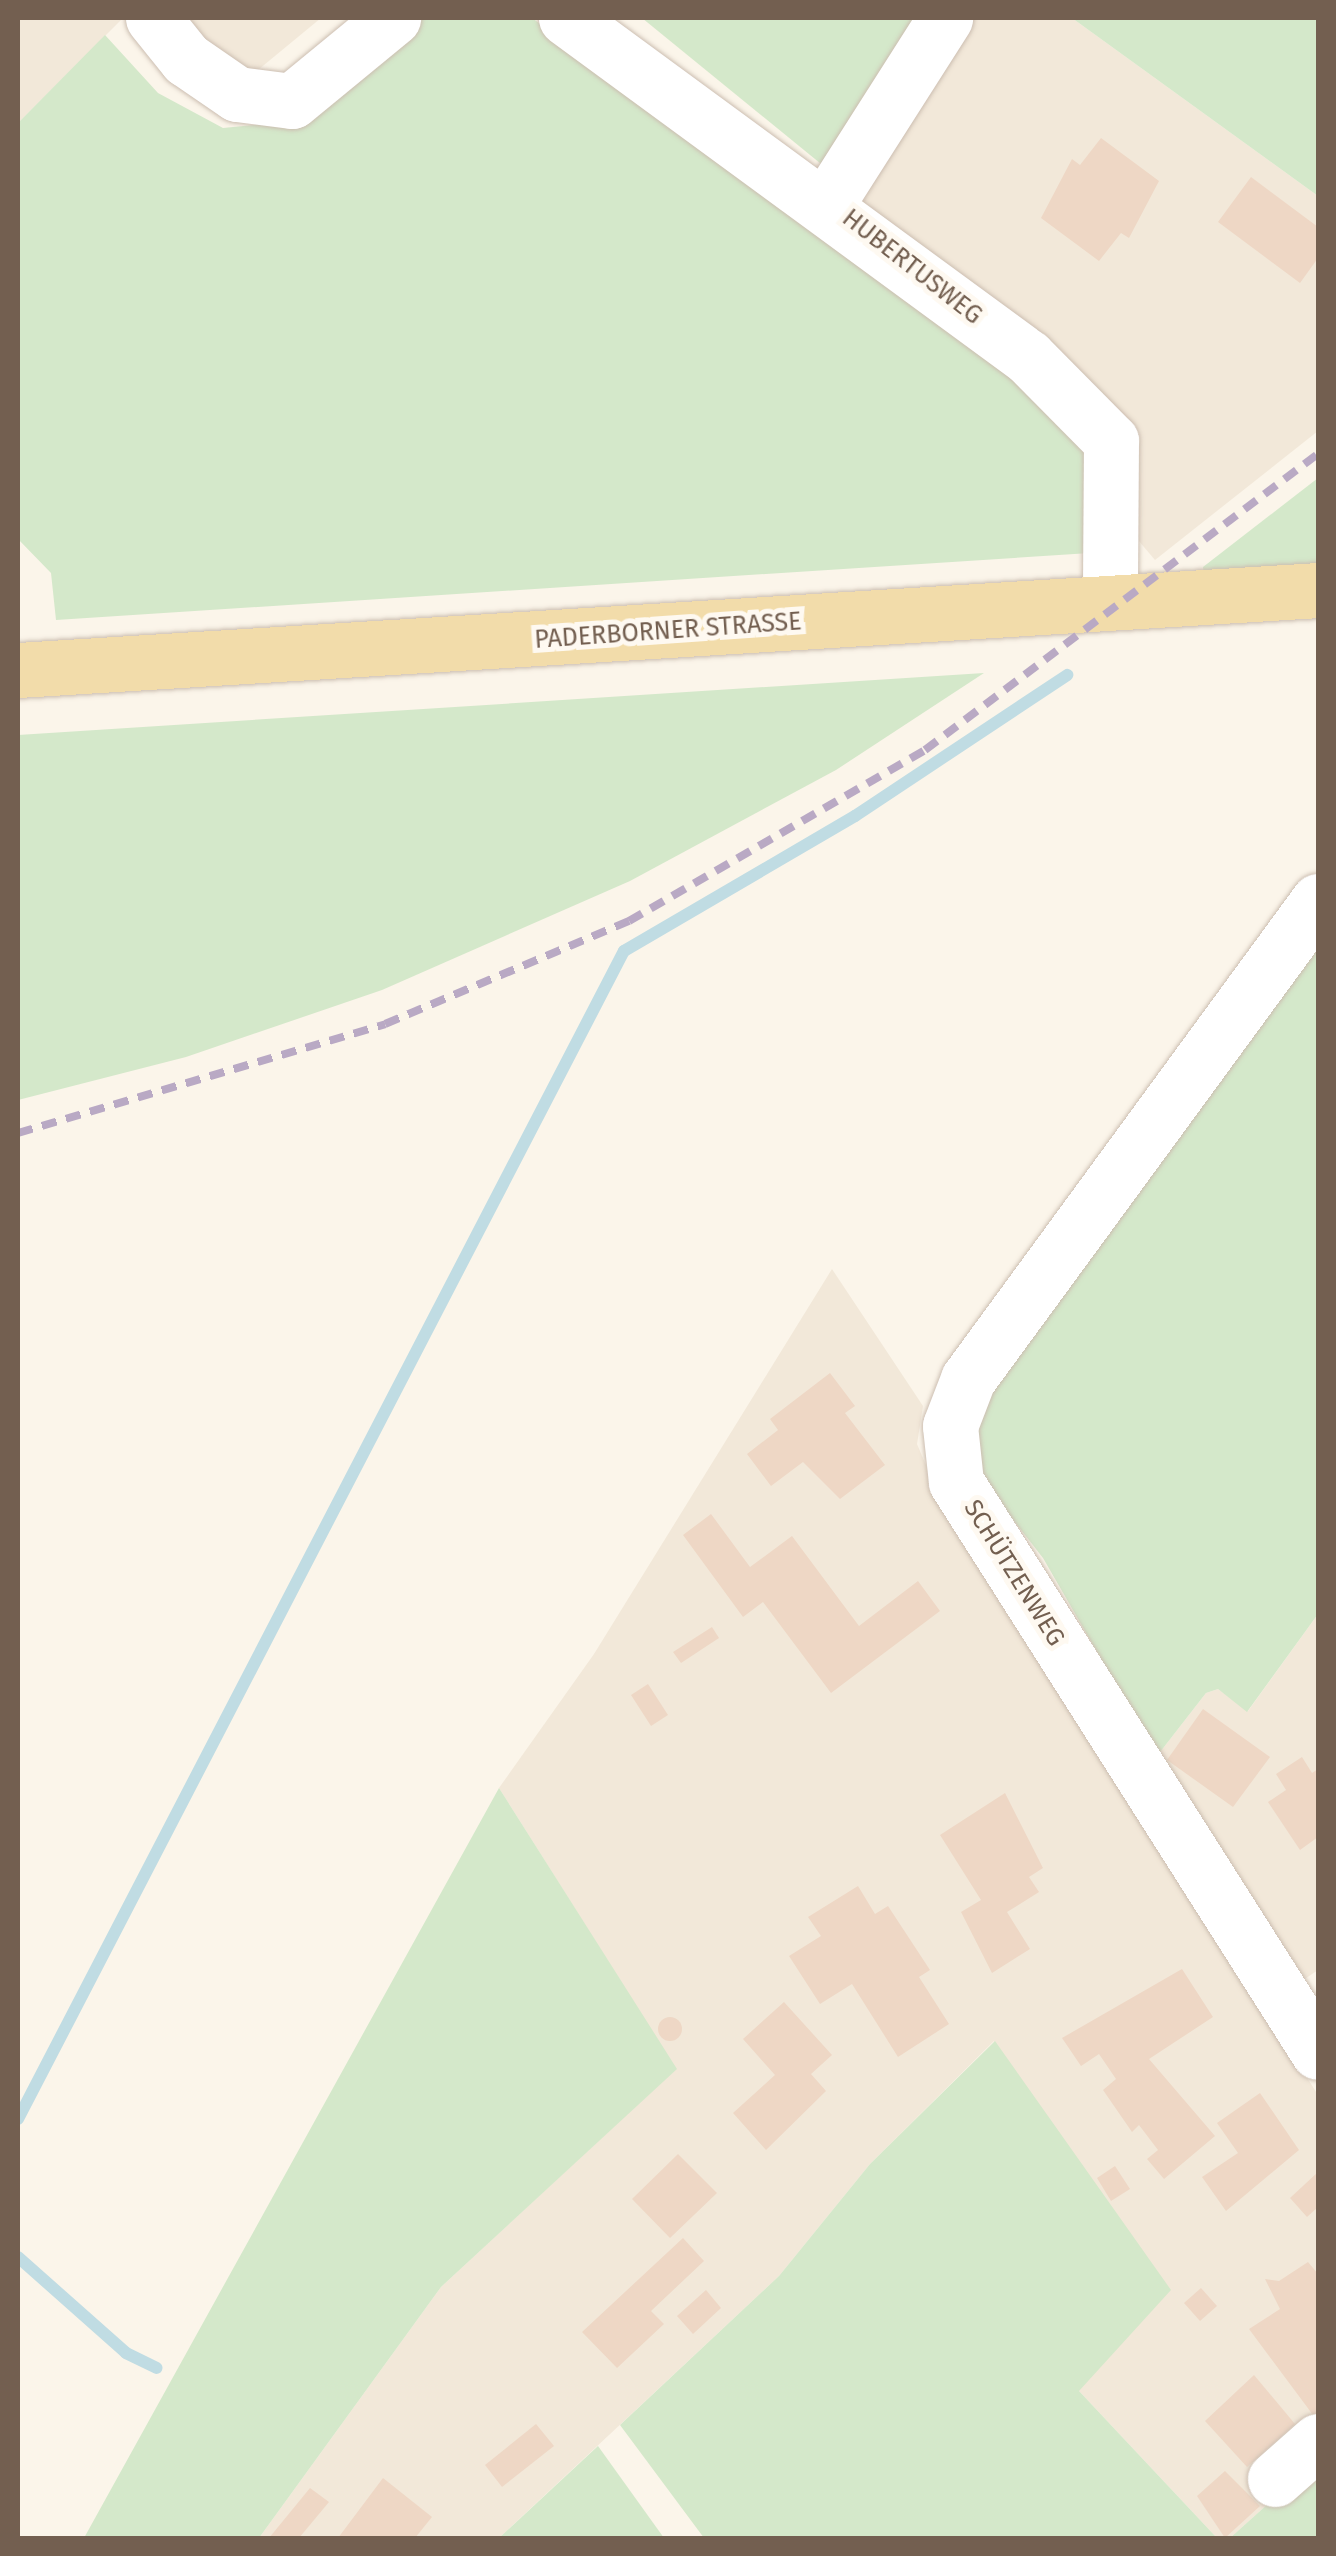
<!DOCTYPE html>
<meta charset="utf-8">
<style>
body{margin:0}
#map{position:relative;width:1336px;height:2556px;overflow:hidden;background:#fbf5ea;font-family:"Fira Sans",sans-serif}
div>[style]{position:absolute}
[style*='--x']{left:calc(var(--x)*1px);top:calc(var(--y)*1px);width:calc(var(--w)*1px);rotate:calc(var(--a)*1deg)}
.residential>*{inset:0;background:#f2e8d9}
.green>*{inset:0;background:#d4e8ca}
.stream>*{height:12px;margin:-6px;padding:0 6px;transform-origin:6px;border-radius:6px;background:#c0dce3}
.building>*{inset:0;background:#eed7c5}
.round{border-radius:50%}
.roads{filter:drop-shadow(0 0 2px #ccbeb1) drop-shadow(0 0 2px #ccbeb1)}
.minor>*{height:55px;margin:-27.5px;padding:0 27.5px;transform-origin:27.5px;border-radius:27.5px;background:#fff}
.major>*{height:55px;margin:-27.5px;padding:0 27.5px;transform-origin:27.5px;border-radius:27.5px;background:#f2dcaa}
.rail>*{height:8px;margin-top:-4px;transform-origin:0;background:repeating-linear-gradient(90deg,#b9a9c4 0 15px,transparent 0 25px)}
span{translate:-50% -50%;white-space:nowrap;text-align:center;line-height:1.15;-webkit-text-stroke:10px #fef9f1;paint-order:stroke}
.street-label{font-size:25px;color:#735f50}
.frame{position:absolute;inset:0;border:20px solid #735f50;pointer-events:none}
</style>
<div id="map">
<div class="residential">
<div style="clip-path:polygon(18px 18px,123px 18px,18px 123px)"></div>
<div style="clip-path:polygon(172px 18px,321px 18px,247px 79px)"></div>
<div style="clip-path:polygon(969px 18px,1072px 18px,1318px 196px,1318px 431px,1155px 560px,844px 194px)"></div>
<div style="clip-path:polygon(832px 1269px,923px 1406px,917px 1444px,938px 1494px,1318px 2095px,1318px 2459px,1230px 2538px,1217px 2538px,1079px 2391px,994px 2041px,870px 2164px,779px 2276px,499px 2538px,259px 2538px,441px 2287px,676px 2069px,499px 1788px,594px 1654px)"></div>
<div style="clip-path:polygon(1318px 1614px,1318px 1970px,1293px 1987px,1157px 1756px,1206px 1693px,1218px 1689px,1248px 1711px)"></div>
</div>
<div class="green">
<div style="clip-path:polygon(420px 18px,532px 18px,1012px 364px,1088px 444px,1090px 553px,56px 620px,51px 573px,18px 539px,18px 123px,105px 35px,158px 93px,223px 128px,304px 120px)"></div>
<div style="clip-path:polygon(642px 18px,913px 18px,894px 71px,826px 168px)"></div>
<div style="clip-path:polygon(1072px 18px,1318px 18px,1318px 196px)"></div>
<div style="clip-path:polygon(1318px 478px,1318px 566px,1204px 575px,1203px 567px)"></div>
<div style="clip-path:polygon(984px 673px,836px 770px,630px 881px,382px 990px,186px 1057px,18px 1100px,18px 735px)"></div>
<div style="clip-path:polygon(1318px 930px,1318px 1614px,1247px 1712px,1218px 1689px,1206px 1693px,1157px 1756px,1043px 1558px,971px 1466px,984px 1384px)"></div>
<div style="clip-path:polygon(499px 1788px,677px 2069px,441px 2287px,259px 2538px,84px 2538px)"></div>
<div style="clip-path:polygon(995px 2041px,1171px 2290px,1079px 2391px,1217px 2538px,704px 2538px,620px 2425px,779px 2276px,870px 2164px)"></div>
<div style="clip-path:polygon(598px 2446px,664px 2538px,499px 2538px)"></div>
<div style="clip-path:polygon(1318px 2459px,1318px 2538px,1230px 2538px)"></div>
</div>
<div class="stream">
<div style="--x:18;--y:2119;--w:1316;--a:-62.58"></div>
<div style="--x:624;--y:951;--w:268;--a:-30.3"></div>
<div style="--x:855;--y:816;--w:255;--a:-33.6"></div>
<div style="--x:18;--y:2257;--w:144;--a:41.6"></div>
<div style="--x:126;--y:2353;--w:34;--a:26"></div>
</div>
<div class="building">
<div style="clip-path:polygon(1101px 138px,1159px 181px,1129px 238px,1121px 233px,1099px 261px,1041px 218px,1072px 159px,1080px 165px)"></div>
<div style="clip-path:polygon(1251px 177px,1318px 227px,1318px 258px,1300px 283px,1218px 222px)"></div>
<div style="clip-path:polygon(830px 1373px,855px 1406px,845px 1413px,885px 1465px,840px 1499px,803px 1462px,771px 1486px,747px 1454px,778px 1430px,770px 1419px)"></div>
<div style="clip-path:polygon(711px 1514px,750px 1567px,792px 1536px,859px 1626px,918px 1581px,940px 1611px,831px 1693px,763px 1602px,743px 1617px,683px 1535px)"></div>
<div style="clip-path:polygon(712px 1627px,719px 1638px,681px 1663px,673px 1652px)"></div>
<div style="clip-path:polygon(648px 1684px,668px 1715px,651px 1726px,631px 1695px)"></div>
<div style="clip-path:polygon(1203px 1709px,1270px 1757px,1233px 1807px,1167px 1760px)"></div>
<div style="clip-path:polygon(1302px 1757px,1312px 1773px,1318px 1769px,1318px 1837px,1300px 1850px,1268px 1802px,1286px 1790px,1276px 1774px)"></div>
<div style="clip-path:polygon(1005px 1793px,1043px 1868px,1029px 1877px,1039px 1892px,1007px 1912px,1030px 1949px,992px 1973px,961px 1912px,981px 1900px,940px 1835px)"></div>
<div style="clip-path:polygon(858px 1886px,875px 1914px,888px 1906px,930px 1970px,919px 1977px,949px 2024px,898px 2057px,852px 1984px,820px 2004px,789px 1956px,821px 1936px,808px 1917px)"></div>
<div style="clip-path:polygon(1182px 1969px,1213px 2017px,1149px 2059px,1215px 2136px,1164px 2179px,1147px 2159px,1158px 2150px,1139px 2125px,1132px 2132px,1103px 2090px,1116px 2079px,1099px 2054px,1081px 2066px,1062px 2038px)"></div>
<div style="clip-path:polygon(784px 2002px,832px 2055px,811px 2074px,826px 2091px,766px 2150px,733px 2113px,775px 2075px,743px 2039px)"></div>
<div class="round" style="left:658px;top:2017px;width:24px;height:24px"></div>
<div style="clip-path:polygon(1260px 2093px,1299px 2150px,1226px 2211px,1202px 2177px,1238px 2153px,1217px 2123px)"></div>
<div style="clip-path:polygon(678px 2154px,717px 2193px,670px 2238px,632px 2199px)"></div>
<div style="clip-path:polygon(1115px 2166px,1130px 2189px,1111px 2201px,1097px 2178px)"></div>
<div style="clip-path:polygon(1318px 2172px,1318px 2207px,1307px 2217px,1290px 2198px)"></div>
<div style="clip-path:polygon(683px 2238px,704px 2261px,651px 2311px,664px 2324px,617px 2368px,582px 2332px)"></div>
<div style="clip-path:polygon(1308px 2262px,1318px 2274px,1316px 2419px,1249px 2329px,1280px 2309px,1265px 2279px,1279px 2281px)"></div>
<div style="clip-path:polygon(1201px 2288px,1217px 2306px,1200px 2321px,1184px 2303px)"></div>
<div style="clip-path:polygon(706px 2290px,721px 2308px,693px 2334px,677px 2316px)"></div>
<div style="clip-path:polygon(1254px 2375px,1295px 2424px,1247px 2467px,1205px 2421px)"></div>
<div style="clip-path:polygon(536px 2424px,554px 2446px,502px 2487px,485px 2465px)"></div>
<div style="clip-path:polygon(1225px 2471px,1260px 2506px,1225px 2538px,1197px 2496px)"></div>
<div style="clip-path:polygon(383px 2478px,432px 2517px,415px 2538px,338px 2538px)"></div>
<div style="clip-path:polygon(310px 2488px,329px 2502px,299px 2538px,269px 2538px)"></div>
</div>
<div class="roads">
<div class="minor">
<div style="--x:153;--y:18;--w:53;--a:51.2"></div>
<div style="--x:186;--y:59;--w:62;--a:34.5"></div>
<div style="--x:237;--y:94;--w:55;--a:7.3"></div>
<div style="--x:292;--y:101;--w:131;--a:-39.4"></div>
<div style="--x:566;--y:18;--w:573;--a:36.27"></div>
<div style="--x:1028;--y:357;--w:118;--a:45.3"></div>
<div style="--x:1111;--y:441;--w:161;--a:90.4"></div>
<div style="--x:828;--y:202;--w:218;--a:-57.5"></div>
<div style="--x:1318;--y:901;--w:592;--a:126.21"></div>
<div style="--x:968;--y:1379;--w:50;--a:111"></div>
<div style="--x:950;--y:1426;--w:56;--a:83.9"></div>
<div style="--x:956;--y:1482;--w:675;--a:57.58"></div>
<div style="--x:1275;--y:2479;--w:57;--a:-41.5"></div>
</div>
<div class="major">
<div style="--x:18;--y:670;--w:1302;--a:-3.52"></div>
</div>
</div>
<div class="rail">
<div style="--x:18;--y:1133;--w:383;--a:-16.5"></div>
<div style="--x:385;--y:1024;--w:265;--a:-22.9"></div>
<div style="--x:629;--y:921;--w:342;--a:-30"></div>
<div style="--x:925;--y:750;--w:492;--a:-37"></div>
</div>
<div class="street-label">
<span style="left:912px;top:267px;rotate:38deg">HUBERTUSWEG</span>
<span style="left:668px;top:631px;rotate:-4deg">PADERBORNER STRASSE</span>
<span style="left:1014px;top:1573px;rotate:58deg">SCHÜTZENWEG</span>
</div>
<div class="frame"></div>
</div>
